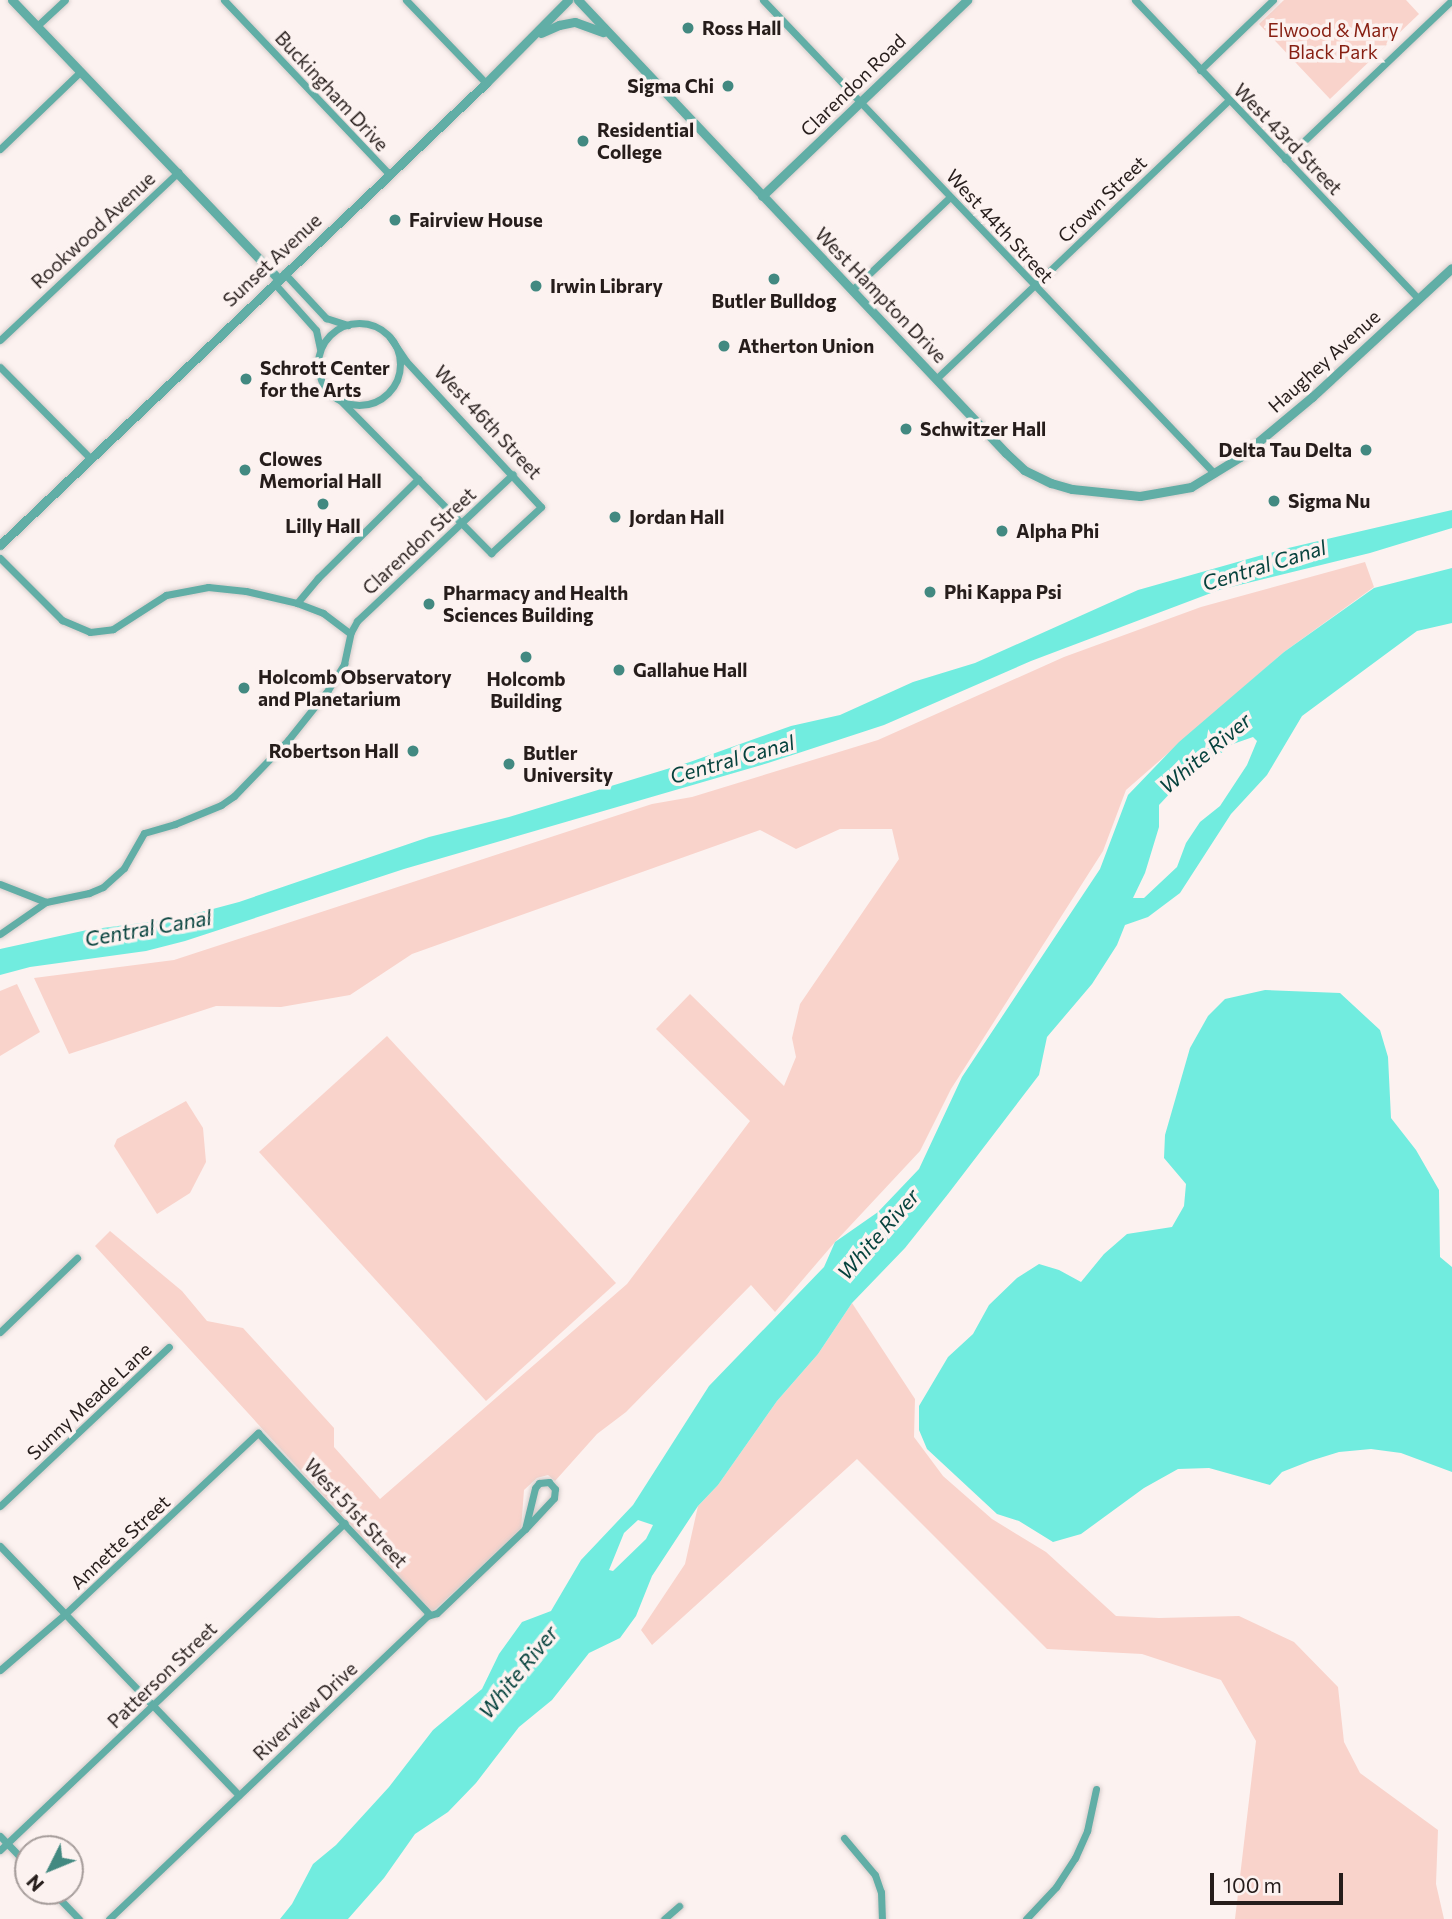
<!DOCTYPE html>
<style>
body{margin:0}
#map{position:relative;width:1452px;height:1919px;overflow:hidden;background:#fcf2f0;font-family:Commissioner,sans-serif}
div>[style]{position:absolute}
[style*='--x']{left:calc(var(--x)*1px);top:calc(var(--y)*1px);width:calc(var(--w)*1px);rotate:calc(var(--a)*1deg)}
.green>*{inset:0;background:#f9d3cb}
.water>*{inset:0;background:#71ecdf}
.roads{filter:drop-shadow(0 0 2px #d5ccca) drop-shadow(0 0 2px #d5ccca)}
.minor>*{height:7px;margin:-3.5px;padding:0 3.5px;transform-origin:3.5px;border-radius:3.5px;background:#61aea6}
.minor>.ring{margin:-3.5px;padding:0;box-sizing:content-box;background:none;border:7px solid #61aea6;border-radius:50%}
.tertiary>*{height:9px;margin:-4.5px;padding:0 4.5px;transform-origin:4.5px;border-radius:4.5px;background:#61aea6}
.dots>*{width:19px;height:19px;translate:-50% -50%;box-sizing:border-box;border:4px solid #fcf2f0;border-radius:50%}
span{translate:-50% -50%;white-space:nowrap;text-align:center;line-height:1.15;-webkit-text-stroke:7px #fcf2f0;paint-order:stroke}
.poi-label{font-size:19px;color:#261d1b;font-weight:700}
.left{translate:0 -50%;text-align:left}
.right{translate:-100% -50%;text-align:right}
.park-label{font-size:19px;color:#871f12}
.street-label{font-size:19px;color:#261d1b}
.water-label{font-size:21px;color:#06423d;font-style:italic}
.north{position:absolute;left:14px;top:1835px;width:70px;height:70px;box-sizing:border-box;background:#fcf2f0;border:2px solid #a69d9b;border-radius:50%;rotate:227deg;font-size:19px;font-weight:700;line-height:28px;text-align:center;color:#261d1b}
.north::after{content:'';display:block;margin:auto;width:24px;height:32px;background:#428981;clip-path:polygon(50% 0,100% 100%,50% 72%,0 100%)}
.scale{position:absolute;left:1210px;top:1873px;width:133px;height:32px;box-sizing:border-box;border:4px solid #261d1b;border-top:0;padding-left:9px;font-size:21px;line-height:24px;white-space:nowrap;color:#261d1b;-webkit-text-stroke:5px #fcf2f0;paint-order:stroke}
</style>
<div id="map">
<div class="green">
<div style="clip-path:polygon(1284px 0,1406px 0,1419px 14px,1330px 99px,1259px 24px)"></div>
<div style="clip-path:polygon(1365px 562px,1374px 587px,1284px 652px,1126px 790px,1103px 851px,951px 1089px,920px 1151px,835px 1242px,775px 1312px,751px 1285px,626px 1412px,597px 1434px,555px 1481px,548px 1475px,537px 1478px,524px 1490px,521px 1530px,431px 1613px,95px 1246px,110px 1231px,182px 1291px,207px 1321px,243px 1328px,334px 1428px,334px 1447px,380px 1499px,627px 1284px,750px 1121px,656px 1029px,690px 994px,784px 1086px,796px 1057px,792px 1038px,800px 1004px,899px 859px,892px 829px,840px 829px,796px 849px,760px 830px,412px 954px,350px 995px,281px 1007px,216px 1006px,69px 1054px,34px 978px,174px 960px,652px 804px,692px 797px,878px 740px,1064px 657px,1201px 607px)"></div>
<div style="clip-path:polygon(17px 984px,40px 1032px,0 1056px,0 991px)"></div>
<div style="clip-path:polygon(387px 1036px,616px 1283px,486px 1401px,259px 1152px)"></div>
<div style="clip-path:polygon(186px 1101px,203px 1128px,206px 1162px,190px 1193px,157px 1214px,114px 1146px,117px 1139px)"></div>
<div style="clip-path:polygon(852px 1303px,915px 1399px,914px 1437px,943px 1476px,992px 1519px,1046px 1552px,1116px 1616px,1159px 1618px,1239px 1616px,1294px 1642px,1338px 1687px,1344px 1742px,1360px 1773px,1438px 1830px,1436px 1884px,1444px 1919px,1235px 1919px,1256px 1741px,1221px 1680px,1142px 1654px,1047px 1649px,857px 1459px,652px 1645px,641px 1630px,685px 1564px,698px 1506px,718px 1485px,777px 1401px,818px 1354px)"></div>
</div>
<div class="water">
<div style="clip-path:polygon(1452px 510px,1452px 528px,1370px 553px,1219px 590px,1031px 661px,884px 725px,768px 763px,404px 869px,185px 941px,146px 951px,30px 967px,0 975px,0 949px,87px 930px,179px 918px,239px 902px,429px 837px,509px 817px,690px 762px,791px 726px,840px 715px,913px 682px,975px 663px,1138px 590px,1284px 549px)"></div>
<div style="clip-path:polygon(evenodd,1452px 568px,1452px 623px,1417px 631px,1302px 716px,1267px 775px,1231px 814px,1180px 893px,1148px 917px,1125px 925px,1117px 945px,1092px 984px,1047px 1037px,1039px 1075px,948px 1194px,905px 1248px,852px 1303px,818px 1354px,777px 1401px,718px 1485px,698px 1506px,652px 1576px,636px 1616px,620px 1638px,589px 1653px,552px 1700px,519px 1727px,476px 1783px,448px 1812px,415px 1834px,384px 1878px,348px 1919px,280px 1919px,292px 1904px,313px 1864px,336px 1845px,389px 1787px,433px 1730px,482px 1689px,499px 1654px,522px 1622px,551px 1611px,581px 1560px,633px 1505px,709px 1386px,824px 1267px,835px 1242px,878px 1212px,919px 1169px,962px 1077px,1100px 869px,1128px 795px,1179px 742px,1284px 652px,1374px 588px,1452px 568px,1253px 737px,1257px 741px,1247px 765px,1220px 806px,1200px 822px,1186px 843px,1177px 867px,1144px 898px,1133px 898px,1145px 873px,1159px 827px,1159px 805px,1174px 789px,1233px 744px,1253px 737px,1452px 568px,638px 1520px,653px 1525px,646px 1539px,613px 1571px,609px 1570px,624px 1533px,638px 1520px)"></div>
<div style="clip-path:polygon(1265px 990px,1340px 993px,1380px 1030px,1388px 1057px,1391px 1118px,1416px 1150px,1439px 1190px,1440px 1257px,1452px 1267px,1452px 1472px,1401px 1453px,1371px 1449px,1339px 1452px,1310px 1461px,1282px 1472px,1270px 1485px,1209px 1468px,1178px 1469px,1144px 1488px,1081px 1534px,1053px 1542px,1019px 1521px,997px 1514px,927px 1449px,919px 1430px,919px 1406px,948px 1357px,973px 1334px,989px 1305px,1017px 1278px,1039px 1264px,1059px 1270px,1081px 1282px,1104px 1254px,1127px 1234px,1172px 1227px,1184px 1206px,1186px 1184px,1164px 1158px,1165px 1135px,1190px 1048px,1208px 1016px,1225px 999px)"></div>
</div>
<div class="roads">
<div class="minor">
<div style="--x:224;--y:0;--w:240;--a:46.5"></div>
<div style="--x:406;--y:0;--w:115;--a:46.1"></div>
<div style="--x:763;--y:0;--w:654;--a:46.36"></div>
<div style="--x:1135;--y:0;--w:412;--a:46.5"></div>
<div style="--x:37;--y:26;--w:38;--a:-43"></div>
<div style="--x:1200;--y:70;--w:101;--a:-43.8"></div>
<div style="--x:0;--y:149;--w:111;--a:-43.9"></div>
<div style="--x:1285;--y:159;--w:231;--a:-43.6"></div>
<div style="--x:284;--y:273;--w:62;--a:47"></div>
<div style="--x:326;--y:318;--w:23;--a:18"></div>
<div style="--x:274;--y:283;--w:63;--a:48.2"></div>
<div style="--x:316;--y:330;--w:19;--a:78"></div>
<div style="--x:852;--y:290;--w:135;--a:-43.5"></div>
<div class="ring" style="left:318px;top:323px;width:75px;height:75px"></div>
<div style="--x:0;--y:340;--w:245;--a:-43.3"></div>
<div style="--x:0;--y:367;--w:127;--a:45.3"></div>
<div style="--x:937;--y:378;--w:403;--a:-43.6"></div>
<div style="--x:341;--y:401;--w:214;--a:45.4"></div>
<div style="--x:491;--y:553;--w:68;--a:-42.6"></div>
<div style="--x:541;--y:507;--w:199;--a:-132.8"></div>
<div style="--x:406;--y:361;--w:29;--a:-124"></div>
<div style="--x:0;--y:558;--w:88;--a:45"></div>
<div style="--x:62;--y:620;--w:30;--a:23"></div>
<div style="--x:90;--y:632;--w:23;--a:-7"></div>
<div style="--x:113;--y:629;--w:63;--a:-32.7"></div>
<div style="--x:166;--y:595;--w:43;--a:-10.8"></div>
<div style="--x:208;--y:587;--w:38;--a:6"></div>
<div style="--x:246;--y:591;--w:52;--a:13.2"></div>
<div style="--x:297;--y:603;--w:28;--a:21"></div>
<div style="--x:323;--y:613;--w:34;--a:37"></div>
<div style="--x:297;--y:603;--w:33;--a:-50"></div>
<div style="--x:318;--y:578;--w:141;--a:-44.7"></div>
<div style="--x:0;--y:884;--w:49;--a:21.4"></div>
<div style="--x:46;--y:902;--w:56;--a:145.2"></div>
<div style="--x:46;--y:902;--w:44;--a:-11.8"></div>
<div style="--x:89;--y:893;--w:15;--a:-23"></div>
<div style="--x:103;--y:887;--w:28;--a:-42"></div>
<div style="--x:124;--y:868;--w:40;--a:-60.3"></div>
<div style="--x:144;--y:833;--w:32;--a:-16"></div>
<div style="--x:175;--y:824;--w:50;--a:-22.4"></div>
<div style="--x:221;--y:805;--w:16;--a:-35"></div>
<div style="--x:234;--y:796;--w:78;--a:-46"></div>
<div style="--x:288;--y:740;--w:64;--a:-51.3"></div>
<div style="--x:328;--y:690;--w:31;--a:-58"></div>
<div style="--x:344;--y:664;--w:33;--a:-78"></div>
<div style="--x:351;--y:632;--w:13;--a:-61"></div>
<div style="--x:357;--y:621;--w:214;--a:-43.3"></div>
<div style="--x:0;--y:1332;--w:107;--a:-43.9"></div>
<div style="--x:0;--y:1506;--w:232;--a:-43.3"></div>
<div style="--x:0;--y:1546;--w:345;--a:46.2"></div>
<div style="--x:0;--y:1670;--w:86;--a:-40.7"></div>
<div style="--x:65;--y:1614;--w:265;--a:-43.2"></div>
<div style="--x:258;--y:1433;--w:250;--a:46.6"></div>
<div style="--x:0;--y:1836;--w:40;--a:46"></div>
<div style="--x:844;--y:1838;--w:48;--a:50"></div>
<div style="--x:875;--y:1875;--w:18;--a:71"></div>
<div style="--x:881;--y:1892;--w:27;--a:88"></div>
<div style="--x:0;--y:1850;--w:475;--a:-43.5"></div>
<div style="--x:52;--y:1891;--w:39;--a:46"></div>
<div style="--x:109;--y:1919;--w:439;--a:-43.6"></div>
<div style="--x:427;--y:1616;--w:10;--a:-17"></div>
<div style="--x:437;--y:1613;--w:122;--a:-43.7"></div>
<div style="--x:525;--y:1529;--w:42;--a:-46.9"></div>
<div style="--x:554;--y:1498;--w:9;--a:-84"></div>
<div style="--x:555;--y:1489;--w:9;--a:-131"></div>
<div style="--x:549;--y:1482;--w:10;--a:174"></div>
<div style="--x:539;--y:1483;--w:6;--a:129"></div>
<div style="--x:535;--y:1488;--w:42;--a:103.7"></div>
<div style="--x:664;--y:1919;--w:20;--a:-41"></div>
<div style="--x:1026;--y:1919;--w:44;--a:-46.8"></div>
<div style="--x:1056;--y:1887;--w:35;--a:-57"></div>
<div style="--x:1075;--y:1858;--w:30;--a:-66"></div>
<div style="--x:1087;--y:1831;--w:43;--a:-77.9"></div>
</div>
<div class="tertiary">
<div style="--x:12;--y:0;--w:385;--a:46.3"></div>
<div style="--x:578;--y:0;--w:623;--a:46.63"></div>
<div style="--x:1006;--y:453;--w:25;--a:43"></div>
<div style="--x:1024;--y:470;--w:30;--a:26"></div>
<div style="--x:1051;--y:483;--w:22;--a:16"></div>
<div style="--x:1072;--y:489;--w:68;--a:5.9"></div>
<div style="--x:1140;--y:496;--w:52;--a:-10"></div>
<div style="--x:1191;--y:487;--w:57;--a:-31.5"></div>
<div style="--x:1240;--y:457;--w:94;--a:-39.8"></div>
<div style="--x:1312;--y:397;--w:190;--a:-42.7"></div>
<div style="--x:541;--y:33;--w:20;--a:-24"></div>
<div style="--x:559;--y:25;--w:16;--a:-11"></div>
<div style="--x:575;--y:22;--w:30;--a:20"></div>
<div style="--x:762;--y:196;--w:284;--a:-43.7"></div>
<div style="--x:0;--y:545;--w:671;--a:-43.55"></div>
<div style="--x:486;--y:83;--w:117;--a:-45.3"></div>
</div>
</div>
<div class="dots">
<div style="left:688px;top:28px;background:#428981"></div>
<div style="left:728px;top:86px;background:#428981"></div>
<div style="left:583px;top:141px;background:#428981"></div>
<div style="left:395px;top:220px;background:#428981"></div>
<div style="left:774px;top:279px;background:#428981"></div>
<div style="left:536px;top:286px;background:#428981"></div>
<div style="left:724px;top:346px;background:#428981"></div>
<div style="left:246px;top:379px;background:#428981"></div>
<div style="left:906px;top:429px;background:#428981"></div>
<div style="left:1366px;top:450px;background:#428981"></div>
<div style="left:245px;top:470px;background:#428981"></div>
<div style="left:1274px;top:501px;background:#428981"></div>
<div style="left:323px;top:504px;background:#428981"></div>
<div style="left:615px;top:517px;background:#428981"></div>
<div style="left:1002px;top:531px;background:#428981"></div>
<div style="left:930px;top:592px;background:#428981"></div>
<div style="left:429px;top:604px;background:#428981"></div>
<div style="left:526px;top:657px;background:#428981"></div>
<div style="left:619px;top:670px;background:#428981"></div>
<div style="left:244px;top:688px;background:#428981"></div>
<div style="left:413px;top:751px;background:#428981"></div>
<div style="left:509px;top:764px;background:#428981"></div>
</div>
<div class="poi-label">
<span class="left" style="left:702px;top:28px">Ross Hall</span>
<span class="right" style="left:714px;top:86px">Sigma Chi</span>
<span class="left" style="left:597px;top:141px">Residential<br>College</span>
<span class="left" style="left:409px;top:220px">Fairview House</span>
<span class="left" style="left:550px;top:286px">Irwin Library</span>
<span style="left:774px;top:301px">Butler Bulldog</span>
<span class="left" style="left:738px;top:346px">Atherton Union</span>
<span class="left" style="left:260px;top:379px">Schrott Center<br>for the Arts</span>
<span class="left" style="left:920px;top:429px">Schwitzer Hall</span>
<span class="right" style="left:1352px;top:450px">Delta Tau Delta</span>
<span class="left" style="left:259px;top:470px">Clowes<br>Memorial Hall</span>
<span class="left" style="left:1288px;top:501px">Sigma Nu</span>
<span class="left" style="left:629px;top:517px">Jordan Hall</span>
<span style="left:323px;top:526px">Lilly Hall</span>
<span class="left" style="left:1016px;top:531px">Alpha Phi</span>
<span class="left" style="left:944px;top:592px">Phi Kappa Psi</span>
<span class="left" style="left:443px;top:604px">Pharmacy and Health<br>Sciences Building</span>
<span class="left" style="left:633px;top:670px">Gallahue Hall</span>
<span class="left" style="left:258px;top:688px">Holcomb Observatory<br>and Planetarium</span>
<span style="left:526px;top:690px">Holcomb<br>Building</span>
<span class="right" style="left:399px;top:751px">Robertson Hall</span>
<span class="left" style="left:523px;top:764px">Butler<br>University</span>
</div>
<div class="park-label">
<span style="left:1333px;top:41px">Elwood &amp; Mary<br>Black Park</span>
</div>
<div class="street-label">
<span style="left:853px;top:85px;rotate:-44deg">Clarendon Road</span>
<span style="left:332px;top:91px;rotate:47deg">Buckingham Drive</span>
<span style="left:1288px;top:139px;rotate:46deg">West 43rd Street</span>
<span style="left:1102px;top:199px;rotate:-44deg">Crown Street</span>
<span style="left:1000px;top:226px;rotate:47deg">West 44th Street</span>
<span style="left:93px;top:230px;rotate:-43deg">Rookwood Avenue</span>
<span style="left:272px;top:260px;rotate:-43deg">Sunset Avenue</span>
<span style="left:881px;top:295px;rotate:46deg">West Hampton Drive</span>
<span style="left:1324px;top:361px;rotate:-42deg">Haughey Avenue</span>
<span style="left:488px;top:422px;rotate:47deg">West 46th Street</span>
<span style="left:419px;top:541px;rotate:-43deg">Clarendon Street</span>
<span style="left:89px;top:1401px;rotate:-43deg">Sunny Meade Lane</span>
<span style="left:356px;top:1513px;rotate:47deg">West 51st Street</span>
<span style="left:120px;top:1542px;rotate:-43deg">Annette Street</span>
<span style="left:162px;top:1675px;rotate:-44deg">Patterson Street</span>
<span style="left:305px;top:1711px;rotate:-43deg">Riverview Drive</span>
</div>
<div class="water-label">
<span style="left:1264px;top:565px;rotate:-17deg">Central Canal</span>
<span style="left:1205px;top:753px;rotate:-40deg">White River</span>
<span style="left:732px;top:759px;rotate:-16deg">Central Canal</span>
<span style="left:148px;top:928px;rotate:-10deg">Central Canal</span>
<span style="left:878px;top:1234px;rotate:-49deg">White River</span>
<span style="left:518px;top:1672px;rotate:-51deg">White River</span>
</div>
<div class="north">N</div>
<div class="scale">100 m</div>
</div>
